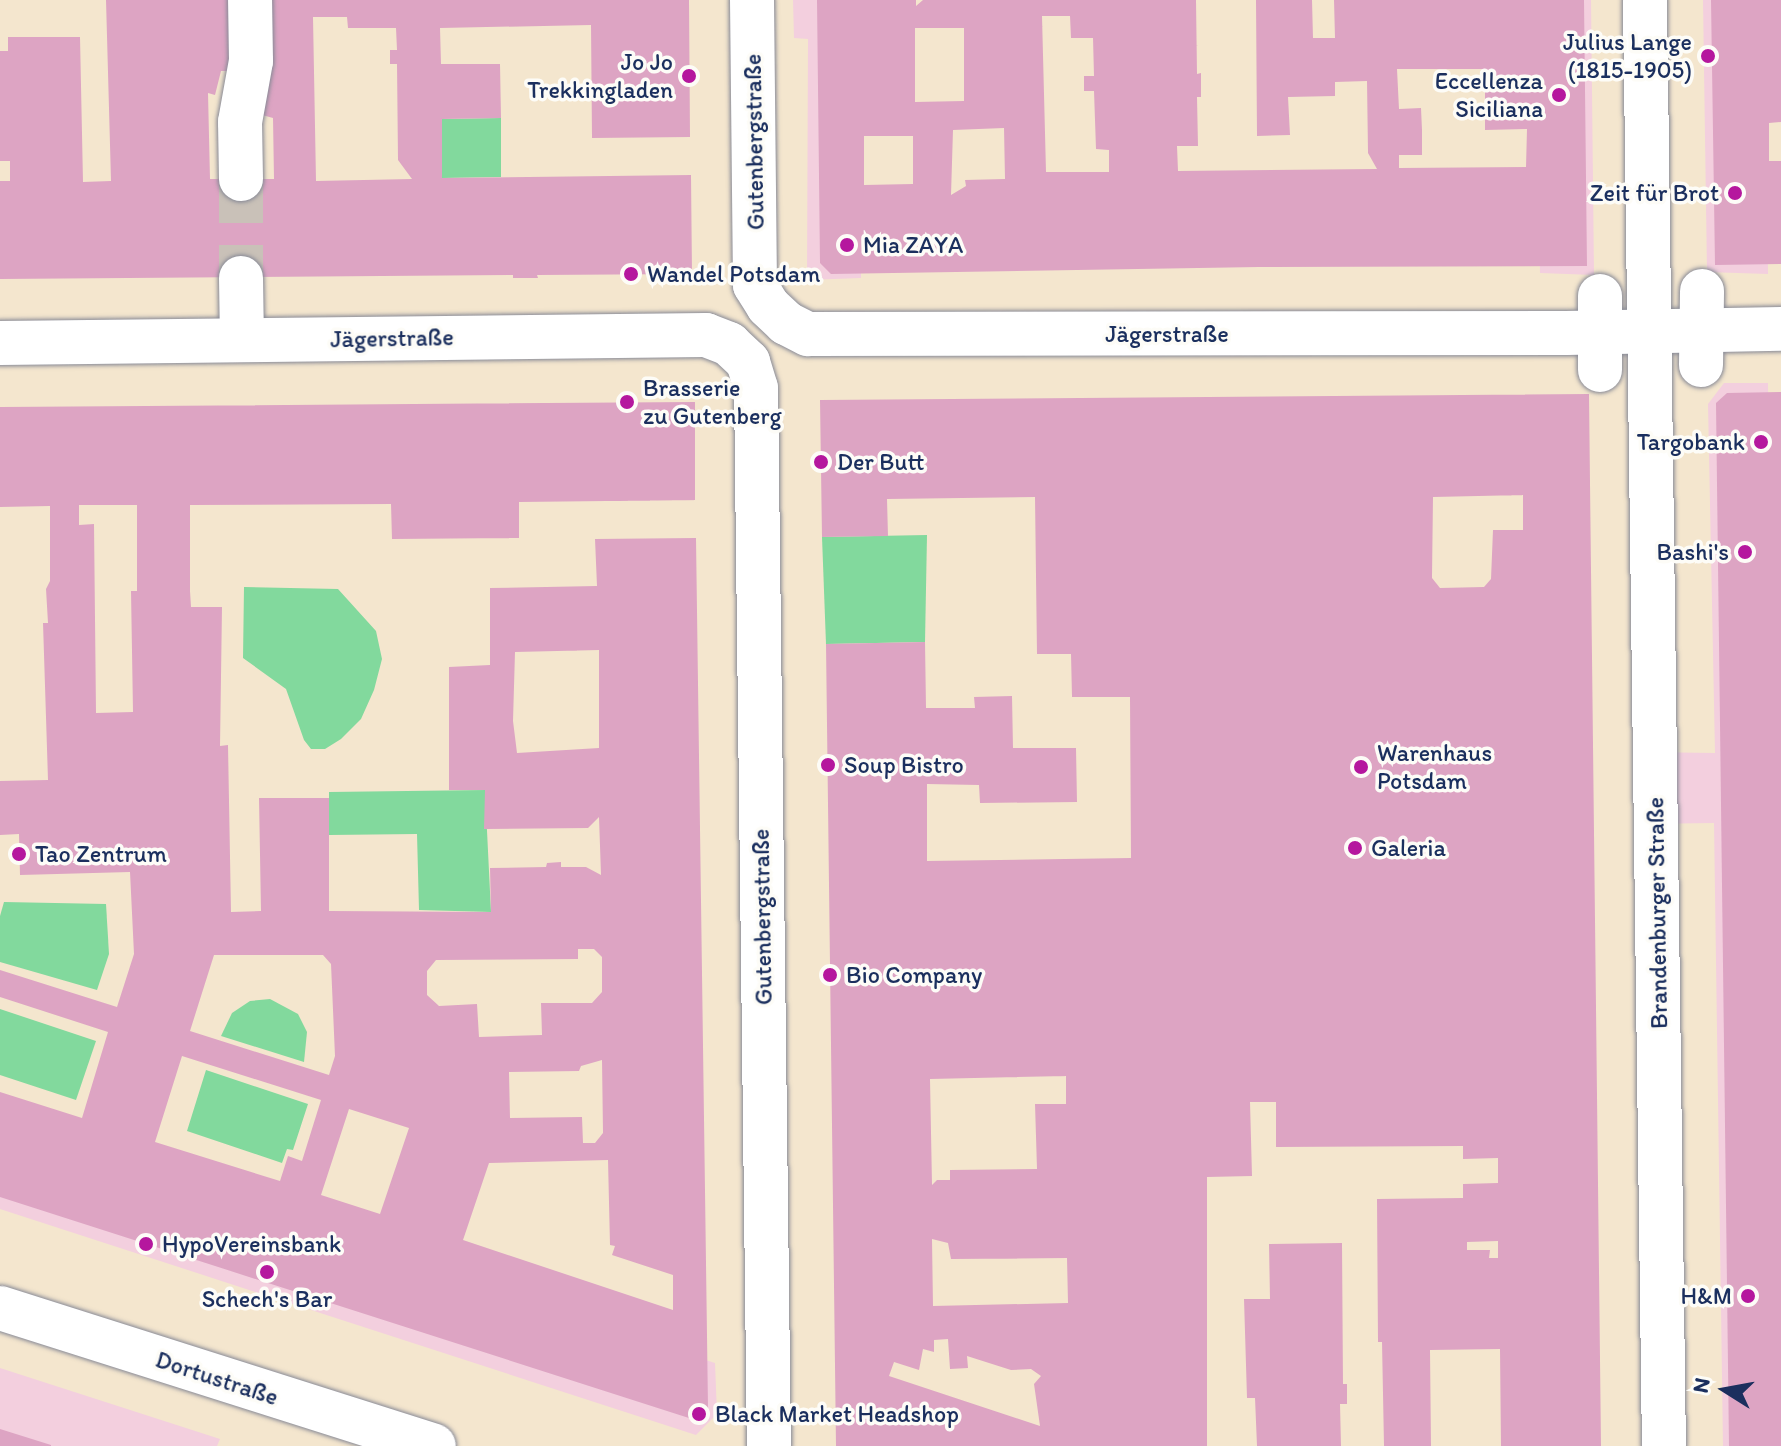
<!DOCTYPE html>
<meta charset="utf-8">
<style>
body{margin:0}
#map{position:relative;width:1781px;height:1446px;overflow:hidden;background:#f4e6ce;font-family:Itim,sans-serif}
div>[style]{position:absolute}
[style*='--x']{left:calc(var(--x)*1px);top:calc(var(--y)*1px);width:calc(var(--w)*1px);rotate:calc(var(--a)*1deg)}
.built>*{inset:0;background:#f3cfde}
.green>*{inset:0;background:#82d99d}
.building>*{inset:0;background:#dda4c3}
.minor-tunnel>*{height:44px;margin-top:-22px;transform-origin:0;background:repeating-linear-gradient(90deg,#c9c1b8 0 44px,transparent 0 66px)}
.roads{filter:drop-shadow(0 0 2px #888a96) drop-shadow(0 0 2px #888a96)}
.minor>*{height:44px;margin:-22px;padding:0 22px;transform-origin:22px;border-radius:22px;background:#fff}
.dots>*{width:22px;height:22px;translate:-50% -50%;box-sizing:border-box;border:4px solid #fdfcf7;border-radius:50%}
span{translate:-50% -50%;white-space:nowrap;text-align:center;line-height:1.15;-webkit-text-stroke:7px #fdfcf7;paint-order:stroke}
.poi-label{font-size:24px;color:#1b2f5e}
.right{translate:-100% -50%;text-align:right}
.left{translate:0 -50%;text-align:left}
.street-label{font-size:24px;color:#1b2f5e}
.north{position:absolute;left:1685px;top:1350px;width:80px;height:80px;-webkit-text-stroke:6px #fdfcf7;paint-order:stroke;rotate:281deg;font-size:22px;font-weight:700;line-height:32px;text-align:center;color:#1b2f5e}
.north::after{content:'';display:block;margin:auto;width:28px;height:36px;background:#1b2f5e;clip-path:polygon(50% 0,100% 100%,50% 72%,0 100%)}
</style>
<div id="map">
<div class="built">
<div style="clip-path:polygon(793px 0,860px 0,861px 278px,807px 280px,808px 39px,794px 38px)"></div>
<div style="clip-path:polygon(1535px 0,1591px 0,1594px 275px,1540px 273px)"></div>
<div style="clip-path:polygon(1703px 0,1765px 0,1768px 274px,1707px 272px)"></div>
<div style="clip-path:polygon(1724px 383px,1768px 383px,1778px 1446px,1723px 1446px,1714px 823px,1643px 824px,1642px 752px,1715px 753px,1708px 404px)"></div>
<div style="clip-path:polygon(0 1139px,715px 1363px,717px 1414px,696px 1435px,0 1209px)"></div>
<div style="clip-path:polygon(0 1368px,220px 1439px,217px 1446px,0 1446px)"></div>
</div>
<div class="green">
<div style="clip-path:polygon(501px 118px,501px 177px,442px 178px,442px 119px)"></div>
<div style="clip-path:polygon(927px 535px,925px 642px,826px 644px,822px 537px)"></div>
<div style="clip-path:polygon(244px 587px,338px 589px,376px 631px,382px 659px,374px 690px,361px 719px,341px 739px,325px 749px,311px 749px,304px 740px,286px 689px,243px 658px)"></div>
<div style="clip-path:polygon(485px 790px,491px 912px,419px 910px,417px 834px,329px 835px,329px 792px)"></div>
<div style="clip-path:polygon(4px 902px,106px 904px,109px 954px,97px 990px,0 962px,0 916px)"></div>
<div style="clip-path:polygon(270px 999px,298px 1014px,307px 1032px,304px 1062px,221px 1036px,232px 1013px,250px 1001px)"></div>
<div style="clip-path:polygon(0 1009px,96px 1041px,76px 1100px,0 1075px)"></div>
<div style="clip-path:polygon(206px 1070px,308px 1104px,293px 1150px,287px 1149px,282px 1163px,187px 1131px)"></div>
</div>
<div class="building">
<div style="clip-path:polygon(evenodd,106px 0,231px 0,232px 71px,221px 71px,215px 95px,208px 93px,210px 179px,274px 179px,273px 118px,255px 113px,264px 0,689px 0,690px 137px,592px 138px,591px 25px,440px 28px,441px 64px,500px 64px,501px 118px,442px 119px,442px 178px,691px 175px,692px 274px,537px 275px,538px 278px,513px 278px,513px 275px,0 279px,0 181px,10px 181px,10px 161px,0 161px,0 51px,8px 51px,8px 37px,80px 37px,83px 182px,111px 181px,106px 0,313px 17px,347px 17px,348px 28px,396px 28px,397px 50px,390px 50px,390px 64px,397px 64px,398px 160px,412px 179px,316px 181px,313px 17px)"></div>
<div style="clip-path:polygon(evenodd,817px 0,916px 0,916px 6px,923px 0,1196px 0,1197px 74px,1201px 73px,1201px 97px,1197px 97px,1198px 146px,1177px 146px,1178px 171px,1377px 169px,1368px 153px,1367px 81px,1335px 82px,1335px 96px,1288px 97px,1290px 135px,1257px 136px,1256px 0,1312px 0,1313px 38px,1335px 38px,1334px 0,1584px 0,1587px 266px,1259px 267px,831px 274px,820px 263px,817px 0,1042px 16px,1070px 16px,1071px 38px,1093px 38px,1094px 76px,1084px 76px,1084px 91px,1094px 91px,1096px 149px,1109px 150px,1109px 172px,1046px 172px,1042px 16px,817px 0,915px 28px,964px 28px,964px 101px,915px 102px,915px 28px,817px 0,1397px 69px,1485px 69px,1485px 130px,1527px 129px,1526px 167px,1399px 168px,1399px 155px,1422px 155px,1422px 130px,1421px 108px,1399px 109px,1397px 69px,817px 0,1004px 128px,1005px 179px,965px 180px,966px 186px,951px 195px,953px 130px,1004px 128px,817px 0,864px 136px,913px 136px,913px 184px,864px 185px,864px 136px)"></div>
<div style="clip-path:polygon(1711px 0,1781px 0,1781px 122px,1769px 123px,1769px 161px,1781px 161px,1781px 264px,1715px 265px)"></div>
<div style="clip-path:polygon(1781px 392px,1781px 1446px,1729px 1446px,1716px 403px,1727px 393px)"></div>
<div style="clip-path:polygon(evenodd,1589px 394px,1601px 1446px,1501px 1446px,1500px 1349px,1430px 1350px,1431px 1446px,1384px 1446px,1382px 1342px,1378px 1342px,1377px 1199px,1463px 1198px,1463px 1184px,1498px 1183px,1498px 1158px,1463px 1159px,1463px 1146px,1276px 1147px,1276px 1102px,1250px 1102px,1252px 1176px,1207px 1177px,1207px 1446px,836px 1446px,826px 644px,925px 642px,926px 708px,975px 708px,974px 697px,1012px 696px,1013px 748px,1076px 748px,1077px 802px,980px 803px,979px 785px,927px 784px,927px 861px,1131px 858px,1130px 697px,1072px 697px,1071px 654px,1037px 654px,1035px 497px,887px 499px,888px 536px,822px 537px,820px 400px,1589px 394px,1523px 495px,1523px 530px,1493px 530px,1491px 579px,1484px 587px,1440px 588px,1432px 578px,1433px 497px,1523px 495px,1589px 394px,1066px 1076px,1066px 1104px,1035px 1104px,1037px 1169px,950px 1170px,950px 1180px,937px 1180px,932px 1185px,930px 1079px,1066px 1076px,1589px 394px,932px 1239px,948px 1243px,951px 1259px,1067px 1258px,1068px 1303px,933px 1306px,932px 1239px,1589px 394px,1498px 1241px,1498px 1258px,1489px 1258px,1490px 1250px,1467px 1250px,1467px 1242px,1498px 1241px,1589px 394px,948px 1339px,950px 1369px,968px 1368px,967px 1356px,1011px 1370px,1031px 1369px,1041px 1376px,1034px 1384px,1040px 1426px,889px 1376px,894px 1362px,919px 1370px,923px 1349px,934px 1352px,934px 1340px,948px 1339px)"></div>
<div style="clip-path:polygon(evenodd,695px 402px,695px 500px,519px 502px,519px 538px,392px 539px,391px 504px,190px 505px,190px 591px,191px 607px,222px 607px,220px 746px,228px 745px,231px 912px,261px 911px,259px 798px,329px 798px,329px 911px,491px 912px,490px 868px,546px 867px,547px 863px,561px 862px,561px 867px,586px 867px,601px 875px,599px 817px,588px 828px,484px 829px,485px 790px,449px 790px,449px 667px,490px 665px,490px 588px,597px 586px,595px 539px,696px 538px,708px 1408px,692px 1419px,0 1197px,0 1092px,82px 1118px,108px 1032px,0 997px,0 970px,117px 1007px,134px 954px,130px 872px,20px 875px,19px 834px,0 835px,0 781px,48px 780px,43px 623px,48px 623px,46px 589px,50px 581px,50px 506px,0 507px,0 407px,695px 402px,79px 505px,137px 505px,137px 591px,131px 591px,133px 712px,96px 713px,94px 524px,79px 525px,79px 505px,695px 402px,599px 650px,599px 748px,517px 753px,513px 721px,515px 652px,599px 650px,695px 402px,578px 949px,594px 949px,602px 957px,602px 992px,592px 1003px,541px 1003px,542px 1035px,479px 1037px,477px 1004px,439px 1006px,427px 995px,427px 971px,436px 960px,578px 959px,578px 949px,695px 402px,214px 955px,323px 955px,331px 964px,335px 1056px,329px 1075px,190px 1031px,214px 955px,695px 402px,182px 1056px,321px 1100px,302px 1161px,288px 1156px,280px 1181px,155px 1142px,182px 1056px,695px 402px,602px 1060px,603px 1133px,595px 1143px,583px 1143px,582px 1117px,510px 1118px,509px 1072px,579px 1071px,581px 1066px,602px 1060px,695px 402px,349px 1109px,409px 1128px,380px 1214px,321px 1195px,349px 1109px,695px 402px,608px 1160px,610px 1245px,615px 1246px,612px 1255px,673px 1275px,673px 1310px,463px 1240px,489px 1163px,608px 1160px)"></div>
<div style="clip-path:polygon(1342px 1243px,1343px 1384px,1347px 1384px,1347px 1404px,1340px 1404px,1341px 1446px,1257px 1446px,1255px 1398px,1247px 1398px,1244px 1299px,1270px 1299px,1269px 1244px)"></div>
<div style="clip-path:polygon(0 1429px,51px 1445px,51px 1446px,0 1446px)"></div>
</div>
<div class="minor-tunnel">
<div style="--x:241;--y:179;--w:99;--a:90"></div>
</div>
<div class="roads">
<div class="minor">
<div style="--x:752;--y:0;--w:285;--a:89.4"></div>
<div style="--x:755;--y:285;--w:25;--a:58"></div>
<div style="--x:768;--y:306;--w:25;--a:43"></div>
<div style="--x:786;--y:323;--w:25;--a:27"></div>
<div style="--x:808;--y:334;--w:758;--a:-0.08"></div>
<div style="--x:1566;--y:333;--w:215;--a:-1.1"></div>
<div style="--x:1645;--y:0;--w:1446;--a:89.25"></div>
<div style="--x:241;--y:179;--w:57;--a:-91"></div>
<div style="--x:240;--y:122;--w:62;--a:-79.8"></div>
<div style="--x:251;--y:61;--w:61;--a:-90.9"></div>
<div style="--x:241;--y:278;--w:61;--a:89.1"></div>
<div style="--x:1600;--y:296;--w:74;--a:90"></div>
<div style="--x:0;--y:343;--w:706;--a:-0.65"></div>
<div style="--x:706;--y:335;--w:25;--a:21"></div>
<div style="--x:729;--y:344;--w:26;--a:43"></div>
<div style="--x:748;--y:362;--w:27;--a:73"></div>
<div style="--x:756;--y:388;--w:1058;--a:89.3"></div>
<div style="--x:1701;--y:365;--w:74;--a:-89.2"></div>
<div style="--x:0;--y:1308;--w:455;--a:17.6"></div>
</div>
</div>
<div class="dots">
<div style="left:1708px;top:56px;background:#b5179e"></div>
<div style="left:689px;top:76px;background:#b5179e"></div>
<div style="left:1559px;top:95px;background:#b5179e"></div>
<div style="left:1735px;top:193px;background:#b5179e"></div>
<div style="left:847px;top:245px;background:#b5179e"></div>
<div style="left:631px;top:274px;background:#b5179e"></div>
<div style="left:627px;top:402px;background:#b5179e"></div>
<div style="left:1761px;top:442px;background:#b5179e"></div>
<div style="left:821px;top:462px;background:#b5179e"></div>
<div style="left:1745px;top:552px;background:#b5179e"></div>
<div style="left:828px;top:765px;background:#b5179e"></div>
<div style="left:1361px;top:767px;background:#b5179e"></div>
<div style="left:1355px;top:848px;background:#b5179e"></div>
<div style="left:19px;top:854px;background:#b5179e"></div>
<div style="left:830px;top:975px;background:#b5179e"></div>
<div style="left:146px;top:1244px;background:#b5179e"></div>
<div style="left:267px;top:1272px;background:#b5179e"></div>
<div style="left:1748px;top:1296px;background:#b5179e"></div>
<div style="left:699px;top:1414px;background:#b5179e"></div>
</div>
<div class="poi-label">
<span class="right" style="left:1692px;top:56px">Julius Lange<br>(1815-1905)</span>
<span class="right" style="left:673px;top:76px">Jo Jo<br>Trekkingladen</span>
<span class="right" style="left:1543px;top:95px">Eccellenza<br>Siciliana</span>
<span class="right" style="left:1719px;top:193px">Zeit für Brot</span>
<span class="left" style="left:863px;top:245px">Mia ZAYA</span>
<span class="left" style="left:647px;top:274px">Wandel Potsdam</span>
<span class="left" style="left:643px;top:402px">Brasserie<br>zu Gutenberg</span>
<span class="right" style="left:1745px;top:442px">Targobank</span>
<span class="left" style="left:837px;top:462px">Der Butt</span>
<span class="right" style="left:1729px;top:552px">Bashi's</span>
<span class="left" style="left:1377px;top:767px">Warenhaus<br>Potsdam</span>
<span class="left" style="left:844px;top:765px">Soup Bistro</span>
<span class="left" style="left:1371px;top:848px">Galeria</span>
<span class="left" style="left:35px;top:854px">Tao Zentrum</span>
<span class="left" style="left:846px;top:975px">Bio Company</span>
<span class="left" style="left:162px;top:1244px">HypoVereinsbank</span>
<span class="right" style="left:1732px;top:1296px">H&amp;M</span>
<span style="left:267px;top:1299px">Schech's Bar</span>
<span class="left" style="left:715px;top:1414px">Black Market Headshop</span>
</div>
<div class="street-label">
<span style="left:754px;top:142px;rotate:-91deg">Gutenbergstraße</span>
<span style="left:1167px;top:334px">Jägerstraße</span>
<span style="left:392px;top:338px;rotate:-1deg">Jägerstraße</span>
<span style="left:1657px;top:913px;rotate:-91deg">Brandenburger Straße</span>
<span style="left:762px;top:917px;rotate:-91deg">Gutenbergstraße</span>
<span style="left:217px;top:1378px;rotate:18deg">Dortustraße</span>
</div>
<div class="north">N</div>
</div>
